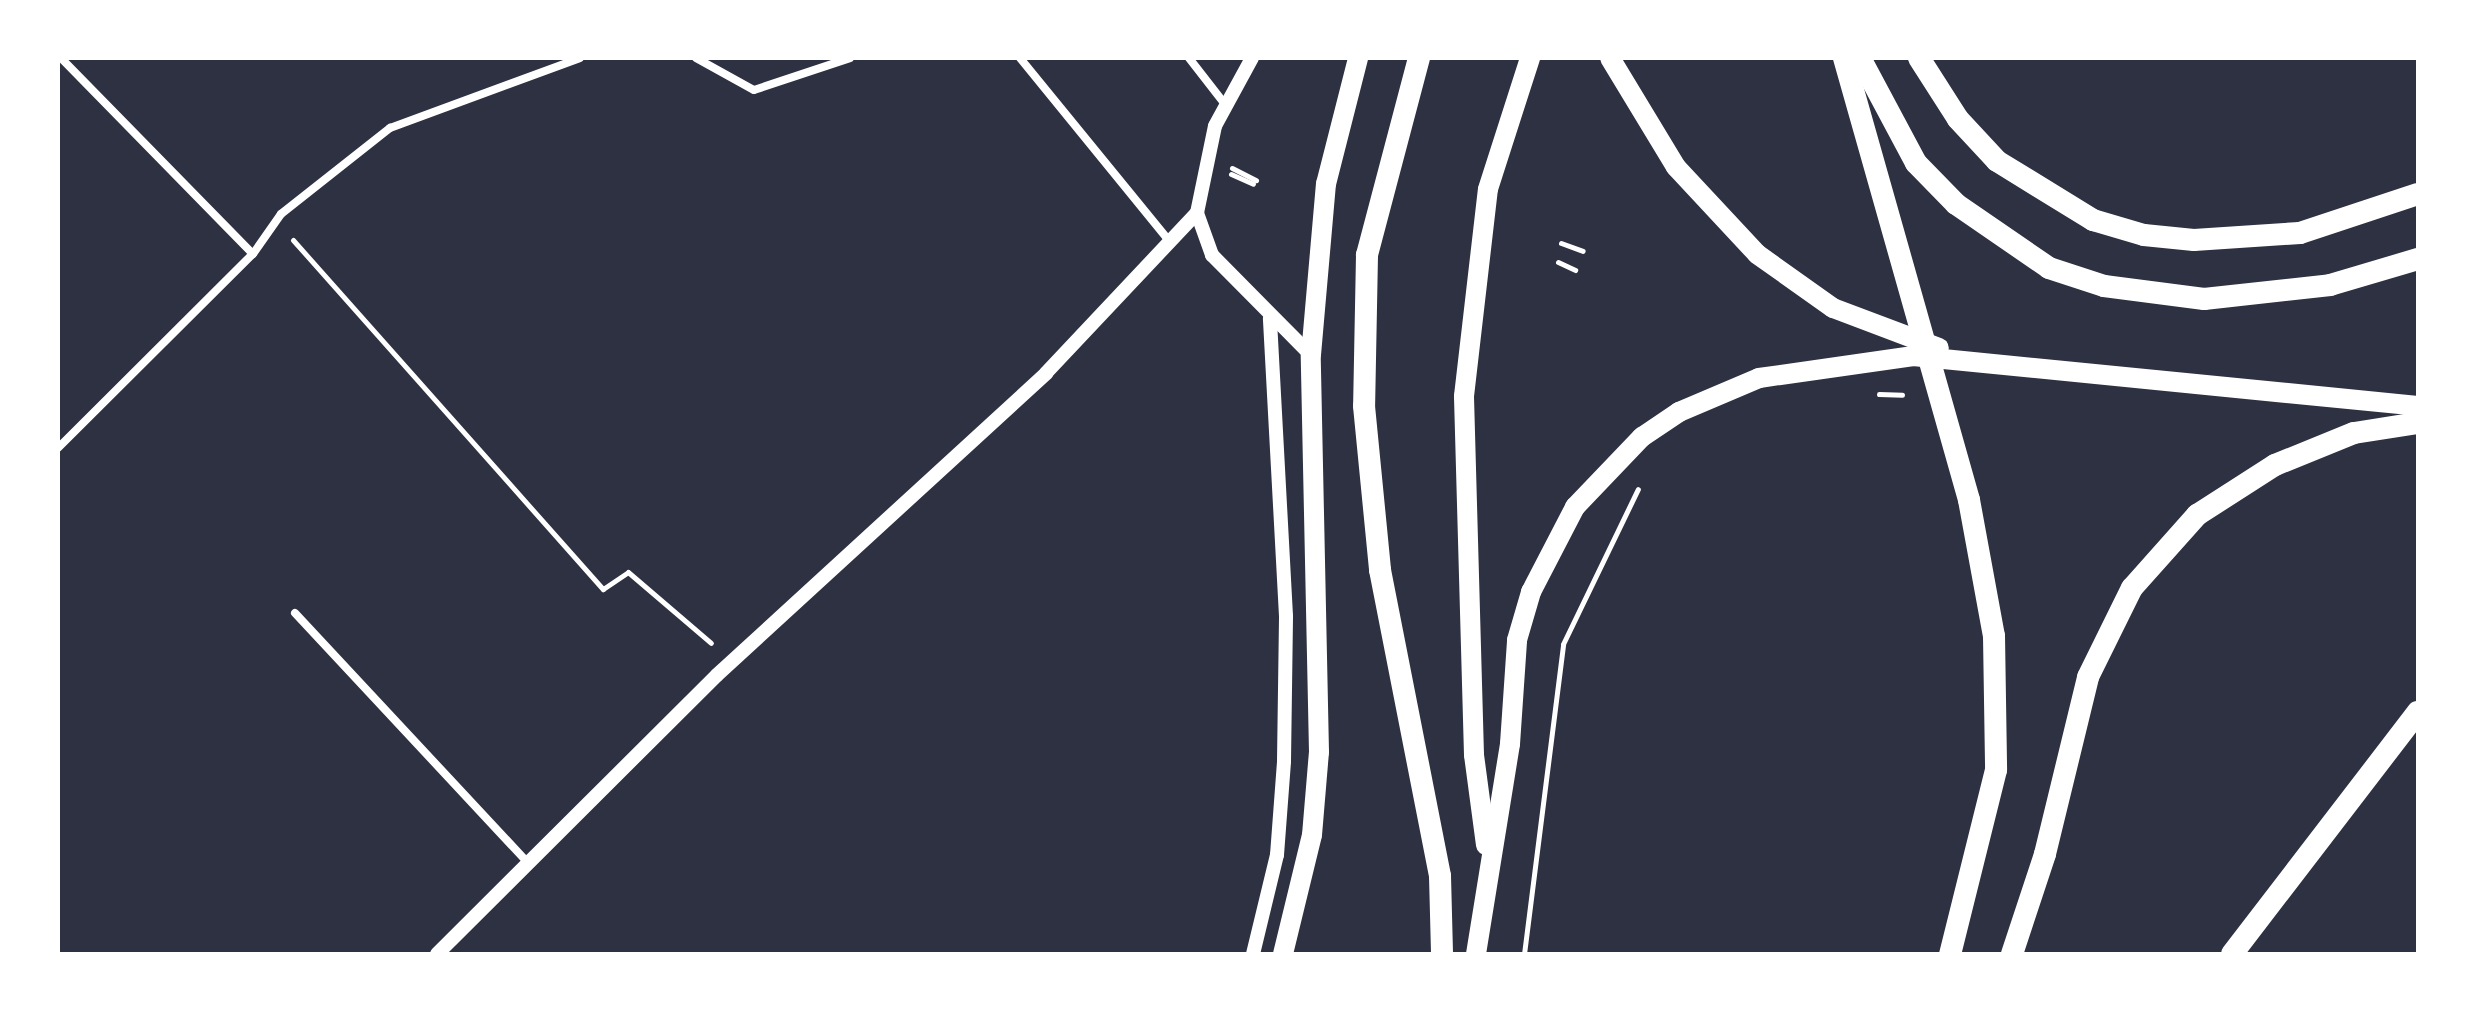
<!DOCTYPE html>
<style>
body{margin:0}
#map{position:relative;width:2476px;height:1012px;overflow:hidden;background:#2d3142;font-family:Poppins,sans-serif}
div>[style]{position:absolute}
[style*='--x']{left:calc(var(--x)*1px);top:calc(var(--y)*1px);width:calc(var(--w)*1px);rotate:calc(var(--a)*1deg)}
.path>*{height:5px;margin:-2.5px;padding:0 2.5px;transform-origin:2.5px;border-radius:2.5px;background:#fff}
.minor>*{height:8px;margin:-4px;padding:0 4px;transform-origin:4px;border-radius:4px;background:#fff}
.tertiary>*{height:14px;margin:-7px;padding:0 7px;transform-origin:7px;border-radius:7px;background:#fff}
.primary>*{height:20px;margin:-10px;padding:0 10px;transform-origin:10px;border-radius:10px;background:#fff}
.trunk>*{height:22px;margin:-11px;padding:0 11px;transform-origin:11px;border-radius:11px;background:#fff}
span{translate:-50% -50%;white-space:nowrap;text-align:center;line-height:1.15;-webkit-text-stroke:6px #fff;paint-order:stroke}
.frame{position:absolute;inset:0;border:60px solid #fff;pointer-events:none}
</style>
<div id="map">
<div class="path">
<div style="--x:1232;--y:168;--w:27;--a:27"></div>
<div style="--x:1231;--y:174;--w:24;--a:24"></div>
<div style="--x:293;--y:240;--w:467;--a:48.4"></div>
<div style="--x:603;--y:589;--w:30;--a:-34"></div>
<div style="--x:628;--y:572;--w:109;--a:40.5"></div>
<div style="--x:1561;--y:243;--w:23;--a:20"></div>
<div style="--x:1558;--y:262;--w:19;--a:25"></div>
<div style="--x:1879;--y:394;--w:23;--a:2"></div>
<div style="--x:1524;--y:954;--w:312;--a:-82.8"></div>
<div style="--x:1563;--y:644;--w:172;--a:-64.2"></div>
</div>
<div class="minor">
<div style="--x:61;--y:58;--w:274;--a:45.6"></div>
<div style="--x:696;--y:58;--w:66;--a:28.9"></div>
<div style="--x:754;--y:90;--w:101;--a:-18.4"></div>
<div style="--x:1020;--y:58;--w:236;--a:50.8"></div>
<div style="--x:1189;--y:58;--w:57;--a:52.1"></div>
<div style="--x:58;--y:448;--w:275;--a:-44.9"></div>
<div style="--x:253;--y:254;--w:49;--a:-55"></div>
<div style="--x:281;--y:214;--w:139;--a:-38.3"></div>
<div style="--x:390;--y:128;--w:202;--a:-20.2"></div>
<div style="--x:295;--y:613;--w:342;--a:47"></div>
</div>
<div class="tertiary">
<div style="--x:1252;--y:58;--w:77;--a:118.6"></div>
<div style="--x:1215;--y:126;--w:89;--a:101.7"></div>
<div style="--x:1197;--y:213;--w:45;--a:70.3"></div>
<div style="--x:1212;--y:255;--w:141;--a:45.3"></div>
<div style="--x:437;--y:954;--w:395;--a:-44.9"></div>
<div style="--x:717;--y:675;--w:447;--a:-42.5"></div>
<div style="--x:1046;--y:373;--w:220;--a:-46.7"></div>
<div style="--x:1253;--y:954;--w:102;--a:-76.4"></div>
<div style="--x:1277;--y:855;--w:94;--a:-85.7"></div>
<div style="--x:1284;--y:761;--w:145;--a:-89.2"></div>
<div style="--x:1286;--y:616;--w:298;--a:-93.1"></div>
</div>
<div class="primary">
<div style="--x:1610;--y:58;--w:127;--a:58.8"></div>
<div style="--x:1676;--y:167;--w:119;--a:47"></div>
<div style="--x:1757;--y:254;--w:93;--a:35.4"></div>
<div style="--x:1833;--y:308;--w:113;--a:20.7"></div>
<div style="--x:1486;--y:845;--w:91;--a:-97.6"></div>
<div style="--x:1474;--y:755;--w:359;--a:-91.6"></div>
<div style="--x:1464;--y:396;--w:208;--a:-83.4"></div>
<div style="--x:1488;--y:189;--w:138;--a:-72.2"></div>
<div style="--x:1283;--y:954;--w:122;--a:-76.3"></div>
<div style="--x:1312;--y:835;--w:83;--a:-85.2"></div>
<div style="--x:1319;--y:752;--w:397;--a:-91.2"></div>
<div style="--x:1311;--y:355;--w:172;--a:-85"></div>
<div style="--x:1326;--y:184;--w:130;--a:-75.7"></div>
<div style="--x:1476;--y:954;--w:213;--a:-80.8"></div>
<div style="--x:1510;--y:744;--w:104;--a:-86.1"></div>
<div style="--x:1517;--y:640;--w:50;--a:-73.7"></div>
<div style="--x:1531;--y:592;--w:96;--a:-62.6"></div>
<div style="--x:1575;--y:507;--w:97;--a:-46.3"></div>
<div style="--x:1642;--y:437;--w:45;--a:-34"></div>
<div style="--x:1679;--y:412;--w:87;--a:-23"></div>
<div style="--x:1759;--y:378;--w:156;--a:-8.1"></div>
<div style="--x:1913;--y:356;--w:507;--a:5.65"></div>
</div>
<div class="trunk">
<div style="--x:1419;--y:58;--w:204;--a:104.8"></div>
<div style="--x:1367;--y:255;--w:151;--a:91.1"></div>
<div style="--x:1364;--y:406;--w:165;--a:84.4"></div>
<div style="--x:1380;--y:570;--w:312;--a:78.9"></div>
<div style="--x:1440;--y:876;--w:78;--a:88.5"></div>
<div style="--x:1844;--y:58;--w:459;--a:74.2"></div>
<div style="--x:1969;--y:500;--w:138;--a:79.6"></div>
<div style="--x:1994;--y:636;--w:134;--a:89.1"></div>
<div style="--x:1996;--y:770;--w:190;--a:104"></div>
<div style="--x:1860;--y:58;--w:119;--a:61.9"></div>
<div style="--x:1916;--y:163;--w:57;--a:45.7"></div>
<div style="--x:1956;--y:204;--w:113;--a:34.5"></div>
<div style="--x:2049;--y:268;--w:58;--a:18.1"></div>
<div style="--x:2104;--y:286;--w:101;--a:7.4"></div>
<div style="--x:2204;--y:299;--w:127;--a:-6.3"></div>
<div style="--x:2330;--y:285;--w:92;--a:-16.5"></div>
<div style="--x:1919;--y:58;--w:72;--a:57.4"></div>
<div style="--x:1958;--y:119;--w:57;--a:47.1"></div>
<div style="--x:1997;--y:161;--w:113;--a:31.6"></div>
<div style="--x:2093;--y:220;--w:53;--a:16.4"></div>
<div style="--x:2144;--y:235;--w:50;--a:5.7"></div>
<div style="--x:2194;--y:240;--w:106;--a:-3.8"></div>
<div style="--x:2300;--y:233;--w:124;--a:-18.3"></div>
<div style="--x:2012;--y:954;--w:105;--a:-71.7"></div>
<div style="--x:2045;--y:854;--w:182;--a:-76.3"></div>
<div style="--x:2088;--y:677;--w:99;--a:-63.7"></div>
<div style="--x:2132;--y:588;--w:98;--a:-48.3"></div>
<div style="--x:2197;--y:515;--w:93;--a:-32.7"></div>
<div style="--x:2275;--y:465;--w:85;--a:-22.1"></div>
<div style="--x:2354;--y:433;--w:65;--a:-8.9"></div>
<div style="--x:2232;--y:954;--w:305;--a:-52.5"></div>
</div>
<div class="frame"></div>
</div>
